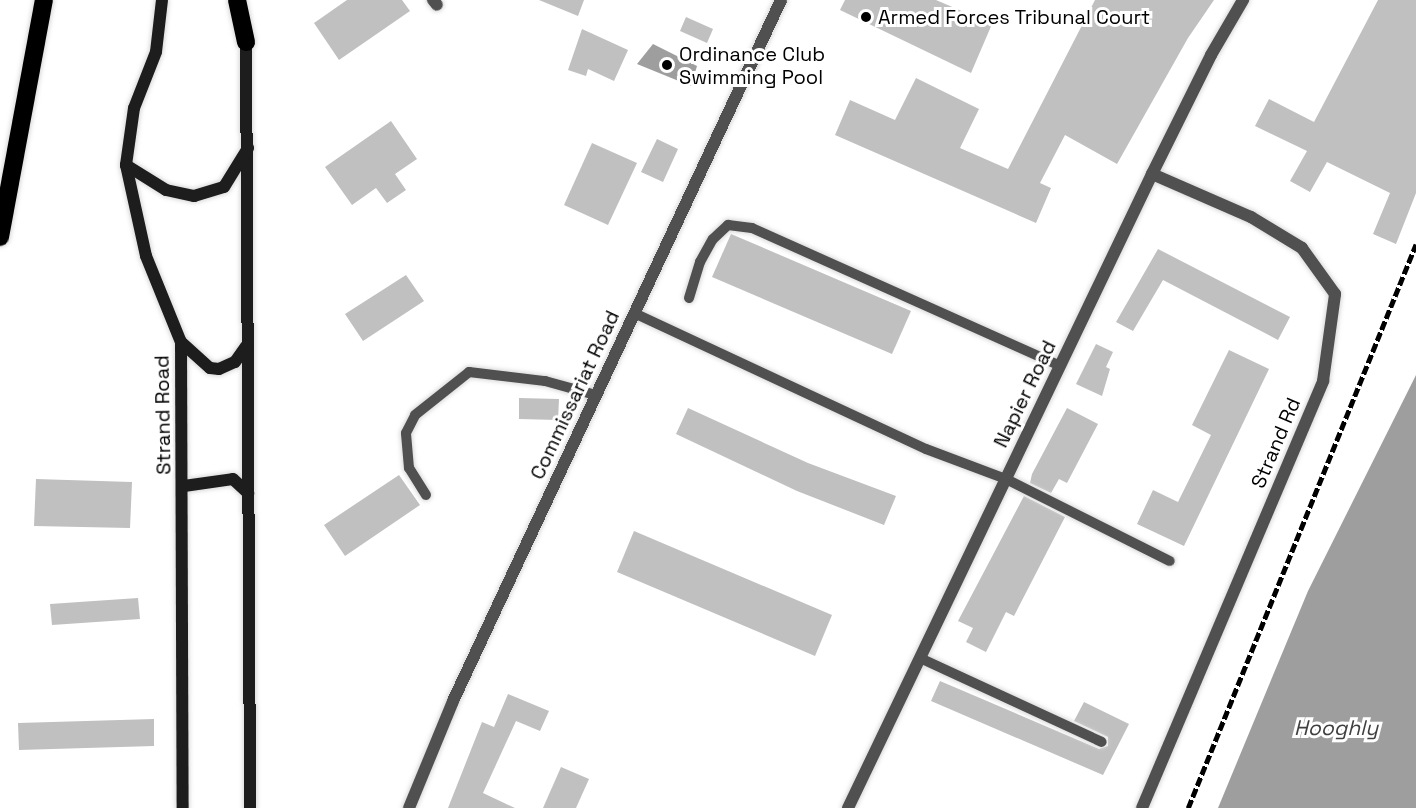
<!DOCTYPE html>
<style>
body{margin:0}
#map{position:relative;width:1416px;height:808px;overflow:hidden;background:#fff;font-family:"Space Grotesk",sans-serif}
div>[style]{position:absolute}
[style*='--x']{left:calc(var(--x)*1px);top:calc(var(--y)*1px);width:calc(var(--w)*1px);rotate:calc(var(--a)*1deg)}
.water>*{inset:0;background:#9e9e9e}
.building>*{inset:0;background:#c0c0c0}
.roads{filter:drop-shadow(0 0 2px #dbdbdb) drop-shadow(0 0 2px #dbdbdb)}
.lane>*{height:10px;margin:-5px;padding:0 5px;transform-origin:5px;border-radius:5px;background:#505050}
.street>*{height:12px;margin:-6px;padding:0 6px;transform-origin:6px;border-radius:6px;background:#505050}
.secondary>*{height:12px;margin:-6px;padding:0 6px;transform-origin:6px;border-radius:6px;background:#1d1d1d}
.highway>*{height:18px;margin:-9px;padding:0 9px;transform-origin:9px;border-radius:9px;background:#000}
.rail>*{height:4.5px;margin-top:-2.25px;transform-origin:0;background:repeating-linear-gradient(90deg,#000 0 9px,transparent 0 12px)}
.dots>*{width:16px;height:16px;translate:-50% -50%;box-sizing:border-box;border:3px solid #fff;border-radius:50%}
span{translate:-50% -50%;white-space:nowrap;text-align:center;line-height:1.15;-webkit-text-stroke:6px #fff;paint-order:stroke}
.poi-label{font-size:20px;color:#000}
.left{translate:0 -50%;text-align:left}
.street-label{font-size:20px;color:#000}
.water-label{font-size:21px;color:#3f3f3f;font-style:italic}
</style>
<div id="map">
<div class="water">
<div style="clip-path:polygon(653px 44px,697px 66px,691px 86px,637px 64px)"></div>
<div style="clip-path:polygon(1416px 375px,1416px 808px,1218px 808px,1308px 591px)"></div>
</div>
<div class="building">
<div style="clip-path:polygon(347px 0,402px 0,410px 11px,339px 60px,314px 23px)"></div>
<div style="clip-path:polygon(539px 0,584px 0,578px 16px)"></div>
<div style="clip-path:polygon(845px 0,936px 0,992px 24px,971px 73px,840px 10px)"></div>
<div style="clip-path:polygon(1095px 0,1214px 0,1188px 38px,1117px 164px,1065px 135px,1040px 183px,1051px 188px,1036px 223px,835px 135px,850px 100px,895px 120px,916px 78px,979px 109px,960px 148px,1008px 169px)"></div>
<div style="clip-path:polygon(1378px 0,1416px 0,1416px 193px,1396px 244px,1373px 234px,1390px 193px,1327px 162px,1310px 192px,1290px 181px,1307px 151px,1255px 126px,1269px 99px,1314px 122px)"></div>
<div style="clip-path:polygon(686px 17px,713px 29px,707px 43px,680px 31px)"></div>
<div style="clip-path:polygon(582px 29px,628px 50px,614px 81px,588px 69px,586px 76px,568px 70px)"></div>
<div style="clip-path:polygon(391px 121px,417px 159px,395px 174px,406px 190px,387px 203px,376px 188px,352px 205px,325px 167px)"></div>
<div style="clip-path:polygon(657px 139px,678px 149px,663px 182px,641px 172px)"></div>
<div style="clip-path:polygon(592px 143px,637px 163px,608px 225px,564px 205px)"></div>
<div style="clip-path:polygon(731px 234px,911px 311px,892px 354px,712px 277px)"></div>
<div style="clip-path:polygon(1158px 249px,1290px 317px,1278px 340px,1163px 280px,1133px 331px,1116px 322px)"></div>
<div style="clip-path:polygon(406px 275px,424px 301px,363px 341px,345px 314px)"></div>
<div style="clip-path:polygon(1096px 344px,1113px 352px,1106px 367px,1110px 369px,1102px 396px,1076px 384px)"></div>
<div style="clip-path:polygon(1229px 350px,1269px 369px,1184px 546px,1137px 524px,1153px 490px,1178px 502px,1211px 435px,1192px 425px)"></div>
<div style="clip-path:polygon(519px 398px,559px 399px,558px 420px,519px 419px)"></div>
<div style="clip-path:polygon(688px 408px,808px 463px,896px 496px,884px 525px,797px 491px,676px 434px)"></div>
<div style="clip-path:polygon(1067px 408px,1098px 424px,1067px 483px,1059px 479px,1051px 493px,1030px 483px,1032px 474px)"></div>
<div style="clip-path:polygon(399px 475px,420px 505px,345px 556px,324px 525px)"></div>
<div style="clip-path:polygon(36px 479px,132px 482px,130px 528px,34px 526px)"></div>
<div style="clip-path:polygon(1024px 496px,1065px 517px,1014px 616px,1006px 612px,986px 652px,966px 642px,973px 628px,958px 621px)"></div>
<div style="clip-path:polygon(634px 531px,832px 615px,815px 656px,617px 572px)"></div>
<div style="clip-path:polygon(138px 598px,140px 619px,52px 625px,50px 604px)"></div>
<div style="clip-path:polygon(940px 681px,1099px 749px,1108px 746px,1108px 737px,1074px 721px,1084px 702px,1129px 724px,1103px 775px,931px 701px)"></div>
<div style="clip-path:polygon(508px 694px,549px 711px,540px 731px,516px 721px,483px 793px,515px 808px,448px 808px,482px 722px,494px 727px)"></div>
<div style="clip-path:polygon(154px 719px,154px 746px,19px 750px,18px 723px)"></div>
<div style="clip-path:polygon(561px 767px,589px 779px,576px 808px,543px 808px)"></div>
</div>
<div class="roads">
<div class="lane">
<div style="--x:689;--y:298;--w:38;--a:-73"></div>
<div style="--x:700;--y:262;--w:26;--a:-61"></div>
<div style="--x:713;--y:239;--w:21;--a:-43"></div>
<div style="--x:728;--y:225;--w:24;--a:7"></div>
<div style="--x:752;--y:228;--w:338;--a:24.1"></div>
<div style="--x:634;--y:313;--w:322;--a:25"></div>
<div style="--x:926;--y:449;--w:85;--a:20.6"></div>
<div style="--x:1006;--y:479;--w:183;--a:26.6"></div>
<div style="--x:426;--y:495;--w:32;--a:-122"></div>
<div style="--x:409;--y:468;--w:35;--a:-95"></div>
<div style="--x:406;--y:433;--w:20;--a:-63"></div>
<div style="--x:415;--y:415;--w:69;--a:-38.5"></div>
<div style="--x:469;--y:372;--w:77;--a:6.8"></div>
<div style="--x:545;--y:381;--w:53;--a:15.4"></div>
<div style="--x:920;--y:658;--w:200;--a:24.8"></div>
</div>
<div class="street">
<div style="--x:433;--y:0;--w:6;--a:51"></div>
<div style="--x:409;--y:808;--w:116;--a:-67.6"></div>
<div style="--x:453;--y:701;--w:774;--a:-64.92"></div>
<div style="--x:848;--y:808;--w:703;--a:-64.38"></div>
<div style="--x:1152;--y:174;--w:133;--a:-63.6"></div>
<div style="--x:1211;--y:55;--w:64;--a:-59.8"></div>
<div style="--x:1142;--y:808;--w:464;--a:-67"></div>
<div style="--x:1323;--y:381;--w:88;--a:-82.1"></div>
<div style="--x:1335;--y:294;--w:57;--a:-125.7"></div>
<div style="--x:1302;--y:248;--w:60;--a:-148.7"></div>
<div style="--x:1251;--y:217;--w:108;--a:-156.5"></div>
</div>
<div class="secondary">
<div style="--x:162;--y:0;--w:52;--a:96.6"></div>
<div style="--x:156;--y:52;--w:60;--a:111.4"></div>
<div style="--x:134;--y:108;--w:58;--a:98"></div>
<div style="--x:126;--y:165;--w:93;--a:77.6"></div>
<div style="--x:146;--y:256;--w:93;--a:67.9"></div>
<div style="--x:181;--y:342;--w:466;--a:89.8"></div>
<div style="--x:246;--y:34;--w:774;--a:89.7"></div>
<div style="--x:126;--y:165;--w:47;--a:32"></div>
<div style="--x:166;--y:190;--w:29;--a:12"></div>
<div style="--x:194;--y:196;--w:31;--a:-17"></div>
<div style="--x:224;--y:187;--w:46;--a:-58.4"></div>
<div style="--x:181;--y:342;--w:39;--a:42"></div>
<div style="--x:210;--y:368;--w:9;--a:6"></div>
<div style="--x:219;--y:369;--w:17;--a:-24"></div>
<div style="--x:235;--y:362;--w:19;--a:-55"></div>
<div style="--x:184;--y:486;--w:49;--a:-8.1"></div>
<div style="--x:233;--y:479;--w:21;--a:43"></div>
</div>
<div class="highway">
<div style="--x:237;--y:0;--w:43;--a:77.9"></div>
<div style="--x:0;--y:237;--w:241;--a:-79.5"></div>
</div>
</div>
<div class="rail">
<div style="--x:1188;--y:808;--w:608;--a:-67.99"></div>
</div>
<div class="dots">
<div style="left:866px;top:17px;background:#000"></div>
<div style="left:667px;top:65px;background:#000"></div>
</div>
<div class="poi-label">
<span class="left" style="left:878px;top:17px">Armed Forces Tribunal Court</span>
<span class="left" style="left:679px;top:66px">Ordinance Club<br>Swimming Pool</span>
</div>
<div class="street-label">
<span style="left:1025px;top:394px;rotate:-64deg">Napier Road</span>
<span style="left:575px;top:395px;rotate:-65deg">Commissariat Road</span>
<span style="left:163px;top:415px;rotate:-91deg">Strand Road</span>
<span style="left:1276px;top:443px;rotate:-67deg">Strand Rd</span>
</div>
<div class="water-label">
<span style="left:1336px;top:728px">Hooghly</span>
</div>
</div>
